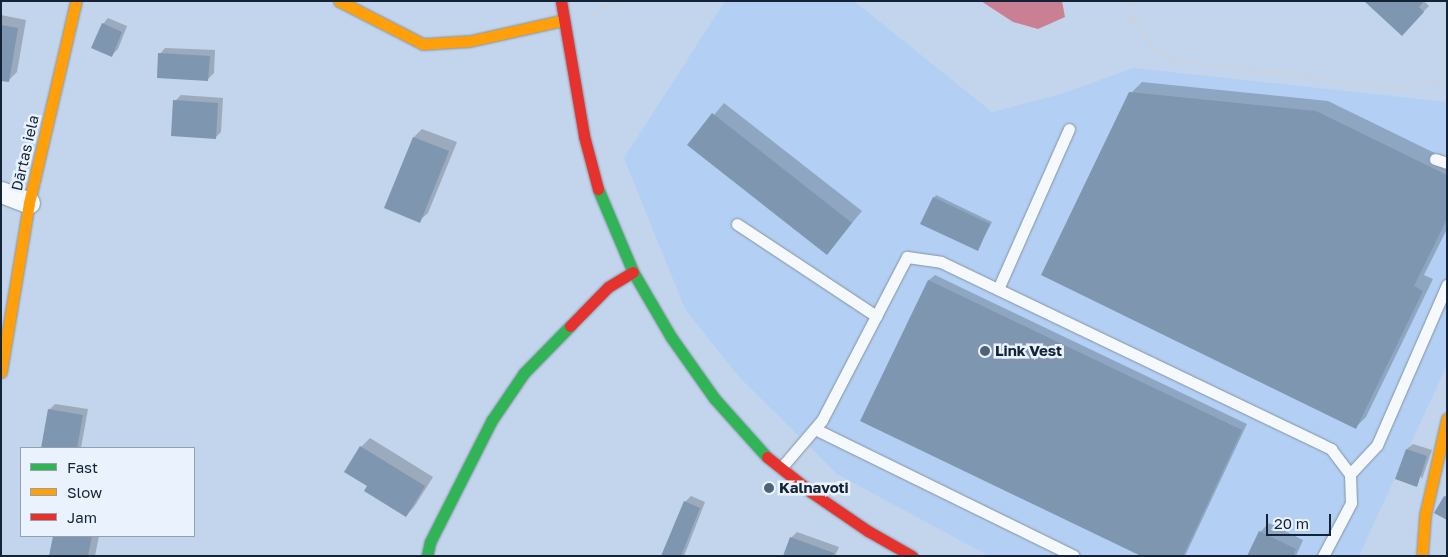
<!DOCTYPE html>
<meta charset="utf-8">
<style>
body{margin:0}
#map{position:relative;width:1448px;height:557px;overflow:hidden;background:#c2d5ec;font-family:"Golos Text",sans-serif}
div>[style]{position:absolute}
[style*='--x']{left:calc(var(--x)*1px);top:calc(var(--y)*1px);width:calc(var(--w)*1px);rotate:calc(var(--a)*1deg)}
.built>*{inset:0;background:#b3d0f4}
.water>*{inset:0;background:#ca8092}
.shadow>*{inset:0;background:#0003}
.building>*{inset:0;background:#7f96b0}
.path>*{height:3px;margin-top:-1.5px;transform-origin:0;background:repeating-linear-gradient(90deg,#cdd2da 0 4px,transparent 0 8px)}
.roads{filter:drop-shadow(0 0 1px #8393a6) drop-shadow(0 0 1px #8393a6)}
.lane>*{height:11px;margin:-5.5px;padding:0 5.5px;transform-origin:5.5px;border-radius:5.5px;background:#f6f9fc}
.street>*{height:21px;margin:-10.5px;padding:0 10.5px;transform-origin:10.5px;border-radius:10.5px;background:#f6f9fc}
.fast>*{height:11px;margin:-5.5px;padding:0 5.5px;transform-origin:5.5px;border-radius:5.5px;background:#30b455}
.slow>*{height:11px;margin:-5.5px;padding:0 5.5px;transform-origin:5.5px;border-radius:5.5px;background:#ff9f0a}
.jam>*{height:11px;margin:-5.5px;padding:0 5.5px;transform-origin:5.5px;border-radius:5.5px;background:#e5322d}
.dots>*{width:14px;height:14px;translate:-50% -50%;box-sizing:border-box;border:2px solid #e9f2fd;border-radius:50%}
span{translate:-50% -50%;white-space:nowrap;text-align:center;line-height:1.15;-webkit-text-stroke:5px #e9f2fd;paint-order:stroke}
.street-label{font-size:15px;color:#132437}
.poi-label{font-size:15px;color:#132437;font-weight:700}
.left{translate:0 -50%;text-align:left}
.frame{position:absolute;inset:0;border:2px solid #132437;pointer-events:none}
.legend{position:absolute;left:20px;top:447px;width:175px;height:90px;box-sizing:border-box;background:#e9f2fd;border:1px solid #93a0ae;margin:0;padding:6px 9px;list-style:none;font-size:15px;color:#132437}
.legend li{display:flex;align-items:center;gap:10px;height:25px}
.legend b{width:25px;border:1px solid #93a0ae}
.scale{position:absolute;left:1266px;top:514px;width:65px;height:22px;box-sizing:border-box;border:2px solid #132437;border-top:0;padding-left:6px;font-size:15px;line-height:18px;white-space:nowrap;color:#132437;-webkit-text-stroke:4px #e9f2fd;paint-order:stroke}
</style>
<div id="map">
<div class="built">
<div style="clip-path:polygon(725px 1px,854px 1px,992px 112px,1061px 94px,1133px 68px,1447px 102px,1447px 365px,1359px 556px,989px 556px,837px 474px,739px 377px,685px 309px,624px 158px)"></div>
</div>
<div class="water">
<div style="clip-path:polygon(981px 1px,1062px 1px,1065px 17px,1038px 29px,1013px 22px)"></div>
</div>
<div class="shadow">
<div style="clip-path:polygon(1366px 1px,1424px 1px,1429px 6px,1402px 34px)"></div>
<div style="clip-path:polygon(1px 15px,26px 20px,17px 72px,8px 81px,1px 79px)"></div>
<div style="clip-path:polygon(108px 18px,127px 26px,118px 49px,112px 55px,103px 24px)"></div>
<div style="clip-path:polygon(165px 48px,215px 50px,214px 73px,208px 79px,160px 54px)"></div>
<div style="clip-path:polygon(1142px 82px,1328px 101px,1447px 159px,1447px 229px,1424px 275px,1433px 279px,1366px 417px,1355px 428px,1131px 93px)"></div>
<div style="clip-path:polygon(181px 95px,223px 98px,221px 132px,215px 138px,175px 101px)"></div>
<div style="clip-path:polygon(724px 103px,862px 211px,827px 253px,689px 145px)"></div>
<div style="clip-path:polygon(422px 129px,457px 142px,428px 213px,419px 221px,414px 137px)"></div>
<div style="clip-path:polygon(936px 195px,992px 222px,977px 250px,934px 198px)"></div>
<div style="clip-path:polygon(935px 275px,1247px 424px,1185px 556px,1144px 556px,861px 421px,929px 280px)"></div>
<div style="clip-path:polygon(55px 404px,88px 409px,81px 448px,43px 448px,49px 410px)"></div>
<div style="clip-path:polygon(370px 438px,433px 477px,414px 507px,406px 516px,368px 486px,346px 472px,361px 447px)"></div>
<div style="clip-path:polygon(1413px 444px,1432px 450px,1422px 479px,1407px 449px)"></div>
<div style="clip-path:polygon(691px 496px,705px 502px,684px 556px,663px 556px,685px 502px)"></div>
<div style="clip-path:polygon(1269px 523px,1303px 540px,1296px 556px,1248px 556px,1260px 532px)"></div>
<div style="clip-path:polygon(797px 532px,839px 547px,835px 556px,785px 556px,791px 538px)"></div>
<div style="clip-path:polygon(54px 536px,99px 536px,95px 556px,50px 556px)"></div>
</div>
<div class="building">
<div style="clip-path:polygon(1364px 1px,1424px 1px,1419px 7px,1424px 12px,1402px 36px)"></div>
<div style="clip-path:polygon(102px 23px,122px 32px,112px 57px,91px 48px)"></div>
<div style="clip-path:polygon(1px 25px,18px 28px,9px 82px,1px 81px)"></div>
<div style="clip-path:polygon(158px 53px,210px 56px,208px 81px,157px 78px)"></div>
<div style="clip-path:polygon(1129px 92px,1316px 111px,1447px 175px,1447px 219px,1414px 286px,1423px 291px,1356px 429px,1041px 275px)"></div>
<div style="clip-path:polygon(173px 100px,218px 103px,216px 139px,171px 136px)"></div>
<div style="clip-path:polygon(712px 113px,852px 223px,827px 255px,687px 145px)"></div>
<div style="clip-path:polygon(413px 137px,449px 151px,420px 223px,384px 208px)"></div>
<div style="clip-path:polygon(933px 197px,990px 224px,978px 251px,920px 224px)"></div>
<div style="clip-path:polygon(928px 280px,1242px 430px,1183px 556px,1141px 556px,860px 421px)"></div>
<div style="clip-path:polygon(48px 409px,83px 415px,77px 448px,41px 448px)"></div>
<div style="clip-path:polygon(360px 446px,425px 486px,406px 517px,364px 491px,367px 486px,344px 472px)"></div>
<div style="clip-path:polygon(1406px 449px,1427px 456px,1417px 487px,1395px 479px)"></div>
<div style="clip-path:polygon(1444px 496px,1447px 497px,1447px 520px,1434px 513px)"></div>
<div style="clip-path:polygon(684px 501px,700px 508px,681px 556px,661px 556px)"></div>
<div style="clip-path:polygon(1259px 531px,1296px 549px,1293px 556px,1247px 556px)"></div>
<div style="clip-path:polygon(53px 536px,92px 536px,88px 556px,49px 556px)"></div>
<div style="clip-path:polygon(790px 537px,834px 553px,833px 556px,783px 556px)"></div>
</div>
<div class="path">
<div style="--x:1129;--y:1;--w:19;--a:74"></div>
<div style="--x:1134;--y:19;--w:31;--a:57"></div>
<div style="--x:1151;--y:45;--w:28;--a:32"></div>
<div style="--x:1175;--y:60;--w:226;--a:7.1"></div>
<div style="--x:1399;--y:88;--w:36;--a:-13"></div>
<div style="--x:1434;--y:80;--w:14;--a:21"></div>
<div style="--x:591;--y:15;--w:27;--a:-31"></div>
</div>
<div class="roads">
<div class="lane">
<div style="--x:1435;--y:159;--w:13;--a:18"></div>
<div style="--x:737;--y:224;--w:167;--a:33.5"></div>
<div style="--x:998;--y:289;--w:175;--a:-66.1"></div>
<div style="--x:815;--y:429;--w:288;--a:26.1"></div>
<div style="--x:781;--y:468;--w:63;--a:-49.5"></div>
<div style="--x:822;--y:420;--w:184;--a:-62.5"></div>
<div style="--x:907;--y:257;--w:34;--a:8"></div>
<div style="--x:941;--y:262;--w:433;--a:25.6"></div>
<div style="--x:1331;--y:449;--w:31;--a:53"></div>
<div style="--x:1350;--y:474;--w:29;--a:88"></div>
<div style="--x:1351;--y:503;--w:60;--a:117.8"></div>
<div style="--x:1350;--y:474;--w:40;--a:-47"></div>
<div style="--x:1377;--y:445;--w:175;--a:-66.4"></div>
</div>
<div class="street">
<div style="--x:1;--y:192;--w:30;--a:21"></div>
</div>
<div class="fast">
<div style="--x:598;--y:189;--w:90;--a:67.1"></div>
<div style="--x:633;--y:272;--w:75;--a:59.7"></div>
<div style="--x:671;--y:337;--w:75;--a:54.8"></div>
<div style="--x:714;--y:398;--w:79;--a:48.1"></div>
<div style="--x:427;--y:556;--w:14;--a:-78"></div>
<div style="--x:430;--y:542;--w:137;--a:-63.1"></div>
<div style="--x:492;--y:420;--w:57;--a:-55.8"></div>
<div style="--x:524;--y:373;--w:66;--a:-45.6"></div>
</div>
<div class="slow">
<div style="--x:339;--y:1;--w:94;--a:27.1"></div>
<div style="--x:423;--y:44;--w:47;--a:-3.7"></div>
<div style="--x:470;--y:41;--w:96;--a:-12.6"></div>
<div style="--x:1;--y:372;--w:171;--a:-80.6"></div>
<div style="--x:29;--y:203;--w:207;--a:-76.9"></div>
<div style="--x:1422;--y:556;--w:41;--a:-85.8"></div>
<div style="--x:1425;--y:515;--w:99;--a:-77.2"></div>
</div>
<div class="jam">
<div style="--x:561;--y:1;--w:137;--a:80.3"></div>
<div style="--x:584;--y:136;--w:55;--a:75.2"></div>
<div style="--x:570;--y:326;--w:54;--a:-45.7"></div>
<div style="--x:608;--y:287;--w:29;--a:-31"></div>
<div style="--x:767;--y:457;--w:56;--a:38.5"></div>
<div style="--x:811;--y:492;--w:69;--a:34.4"></div>
<div style="--x:868;--y:531;--w:51;--a:29.6"></div>
</div>
</div>
<div class="dots">
<div style="left:985px;top:351px;background:#506276"></div>
<div style="left:769px;top:488px;background:#506276"></div>
</div>
<div class="street-label">
<span style="left:25px;top:153px;rotate:-77deg">Dārtas iela</span>
</div>
<div class="poi-label">
<span class="left" style="left:995px;top:351px">Link Vest</span>
<span class="left" style="left:779px;top:488px">Kalnavoti</span>
</div>
<div class="frame"></div>
<ul class="legend">
<li><b style="height:6px;background:#30b455"></b>Fast</li>
<li><b style="height:6px;background:#ff9f0a"></b>Slow</li>
<li><b style="height:6px;background:#e5322d"></b>Jam</li>
</ul>
<div class="scale">20 m</div>
</div>
